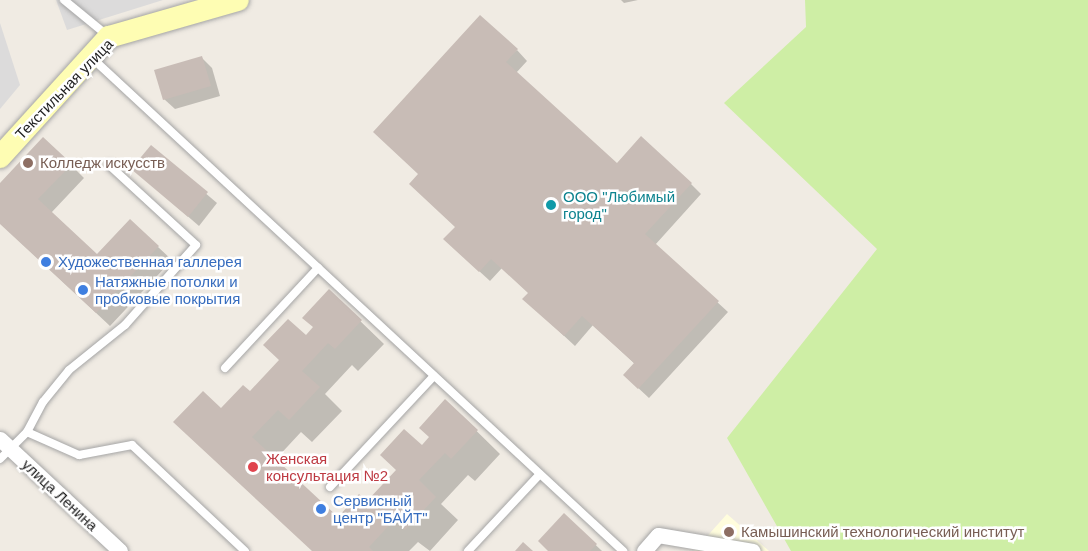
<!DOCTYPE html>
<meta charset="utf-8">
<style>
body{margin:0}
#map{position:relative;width:1088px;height:551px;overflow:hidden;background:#f0ebe3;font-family:Arial,sans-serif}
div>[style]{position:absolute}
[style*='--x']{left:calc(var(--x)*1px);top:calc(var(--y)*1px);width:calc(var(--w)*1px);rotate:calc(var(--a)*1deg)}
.residential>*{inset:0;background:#dcdbdb}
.education>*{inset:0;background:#fffddd}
.grass>*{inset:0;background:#ceeea5}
.shadow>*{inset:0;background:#0003}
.building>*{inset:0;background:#c8bcb6}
.roads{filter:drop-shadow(0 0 2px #a5a5a5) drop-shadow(0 0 2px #a5a5a5)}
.service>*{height:8px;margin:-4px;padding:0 4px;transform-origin:4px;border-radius:4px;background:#fff}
.minor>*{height:15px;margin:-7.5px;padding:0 7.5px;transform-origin:7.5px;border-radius:7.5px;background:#fff}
.secondary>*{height:22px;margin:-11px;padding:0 11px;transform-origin:11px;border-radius:11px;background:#fefdb3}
.dots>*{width:16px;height:16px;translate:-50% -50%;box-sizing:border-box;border:3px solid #fff;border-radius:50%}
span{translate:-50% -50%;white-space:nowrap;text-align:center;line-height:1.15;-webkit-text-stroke:5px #fff;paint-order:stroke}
.street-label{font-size:15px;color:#1e1e1e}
.education-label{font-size:15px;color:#785e54}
.left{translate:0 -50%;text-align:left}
.culture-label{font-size:15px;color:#0d838f}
.shop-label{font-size:15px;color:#366cbe}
.health-label{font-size:15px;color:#be3a42}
</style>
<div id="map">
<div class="residential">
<div style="clip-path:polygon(56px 0,163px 0,67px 30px)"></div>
<div style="clip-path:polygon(0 23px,20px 85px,0 109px)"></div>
</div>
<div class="education">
<div style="clip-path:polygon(727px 514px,769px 551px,694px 551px)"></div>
</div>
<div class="grass">
<div style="clip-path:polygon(805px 0,1088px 0,1088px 551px,791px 551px,727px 438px,877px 249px,724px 103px,806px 27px)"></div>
</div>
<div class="shadow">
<div style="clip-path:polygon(621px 0,638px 0,624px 3px)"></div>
<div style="clip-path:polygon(517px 50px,527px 61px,516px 73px,617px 165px,691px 184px,701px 194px,655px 245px,728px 312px,649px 398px,635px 385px,635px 364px,593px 325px,575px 346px,535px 309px,529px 293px,502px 268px,490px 281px,455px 249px,456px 227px,420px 174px,385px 142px)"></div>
<div style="clip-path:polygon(202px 58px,212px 68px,220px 96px,175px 109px,164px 99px)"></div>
<div style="clip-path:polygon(151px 147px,217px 203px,199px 226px,133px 169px)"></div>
<div style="clip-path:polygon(71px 165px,84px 178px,51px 213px,97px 257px,158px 247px,172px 260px,110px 326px,0 223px,0 185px)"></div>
<div style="clip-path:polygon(329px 291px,384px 344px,358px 371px,352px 365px,325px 394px,342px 411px,312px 442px,301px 432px,275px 460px,338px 519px,367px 503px,431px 438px,446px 401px,500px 454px,475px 481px,468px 475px,441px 504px,458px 520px,430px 551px,418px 542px,409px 551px,313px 551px,221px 410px,250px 393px,314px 328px)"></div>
<div style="clip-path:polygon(564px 515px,602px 551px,550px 551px)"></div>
</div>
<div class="building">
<div style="clip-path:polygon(480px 15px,518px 49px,506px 62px,617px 163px,641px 136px,692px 183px,645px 234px,719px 301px,638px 389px,623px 375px,634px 363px,582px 316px,564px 336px,522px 299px,528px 293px,491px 259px,479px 272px,443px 239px,455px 227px,409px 184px,418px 174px,373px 132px)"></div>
<div style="clip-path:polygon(202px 56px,211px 86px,163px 100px,154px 70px)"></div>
<div style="clip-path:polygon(43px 137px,72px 164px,38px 199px,97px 254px,130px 219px,159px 246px,96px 313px,0 224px,0 183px)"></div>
<div style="clip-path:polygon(151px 145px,208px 192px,188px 217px,131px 169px)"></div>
<div style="clip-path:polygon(329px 289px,362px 320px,335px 349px,328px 343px,302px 371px,320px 387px,289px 420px,278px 410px,252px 437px,338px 517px,359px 494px,367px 501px,396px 470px,380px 455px,404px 429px,422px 445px,429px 437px,419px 428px,445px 399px,478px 430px,451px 459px,445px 453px,419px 480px,436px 497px,405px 530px,394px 520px,369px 547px,373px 551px,312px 551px,173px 422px,203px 391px,221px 408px,243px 385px,250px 391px,279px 360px,263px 345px,288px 319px,306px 335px,313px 327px,302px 318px)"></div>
<div style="clip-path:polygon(564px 513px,597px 544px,590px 551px,548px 551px,538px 541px)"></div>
<div style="clip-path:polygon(523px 542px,533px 551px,515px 551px)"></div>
</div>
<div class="roads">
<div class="service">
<div style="--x:64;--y:0;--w:57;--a:39.3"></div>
<div style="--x:92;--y:58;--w:725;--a:42.87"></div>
<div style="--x:225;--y:368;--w:137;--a:-47.1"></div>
<div style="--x:27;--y:432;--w:34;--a:-62"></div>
<div style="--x:43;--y:402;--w:41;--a:-50.9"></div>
<div style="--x:69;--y:370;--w:72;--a:-38.8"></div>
<div style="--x:125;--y:325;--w:107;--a:-48.4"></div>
<div style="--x:196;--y:245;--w:118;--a:-137.4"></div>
<div style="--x:0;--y:459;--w:38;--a:-45"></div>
<div style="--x:27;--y:432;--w:57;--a:23.9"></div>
<div style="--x:79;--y:455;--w:54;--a:-10.7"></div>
<div style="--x:132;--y:445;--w:155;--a:43.2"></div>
<div style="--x:330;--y:487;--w:152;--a:-46.9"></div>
<div style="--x:468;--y:551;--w:105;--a:-46.9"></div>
</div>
<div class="minor">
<div style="--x:0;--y:439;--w:164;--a:43"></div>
<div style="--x:644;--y:551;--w:21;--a:-49"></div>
<div style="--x:658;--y:535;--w:96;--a:9.6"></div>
</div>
<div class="secondary">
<div style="--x:0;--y:157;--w:162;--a:-47.8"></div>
<div style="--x:109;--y:37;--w:134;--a:-16"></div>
</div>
</div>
<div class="dots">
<div style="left:28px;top:163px;background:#8d6e63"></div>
<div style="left:551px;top:205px;background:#0f9aa8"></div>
<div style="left:46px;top:262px;background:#3f7fe0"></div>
<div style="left:83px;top:290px;background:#3f7fe0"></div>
<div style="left:253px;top:467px;background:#e0444e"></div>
<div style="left:321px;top:509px;background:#3f7fe0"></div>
<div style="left:729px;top:532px;background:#8d6e63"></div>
</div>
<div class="street-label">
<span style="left:64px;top:89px;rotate:-46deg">Текстильная улица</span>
<span style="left:60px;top:495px;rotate:43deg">улица Ленина</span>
</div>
<div class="education-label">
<span class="left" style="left:40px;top:163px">Колледж искусств</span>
<span class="left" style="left:741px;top:532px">Камышинский технологический институт</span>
</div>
<div class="culture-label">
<span class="left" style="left:563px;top:205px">ООО "Любимый<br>город"</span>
</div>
<div class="shop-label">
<span class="left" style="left:58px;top:262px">Художественная галлерея</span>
<span class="left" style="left:95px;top:290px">Натяжные потолки и<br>пробковые покрытия</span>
<span class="left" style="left:333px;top:509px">Сервисный<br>центр "БАЙТ"</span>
</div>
<div class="health-label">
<span class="left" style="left:266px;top:467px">Женская<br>консультация №2</span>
</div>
</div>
